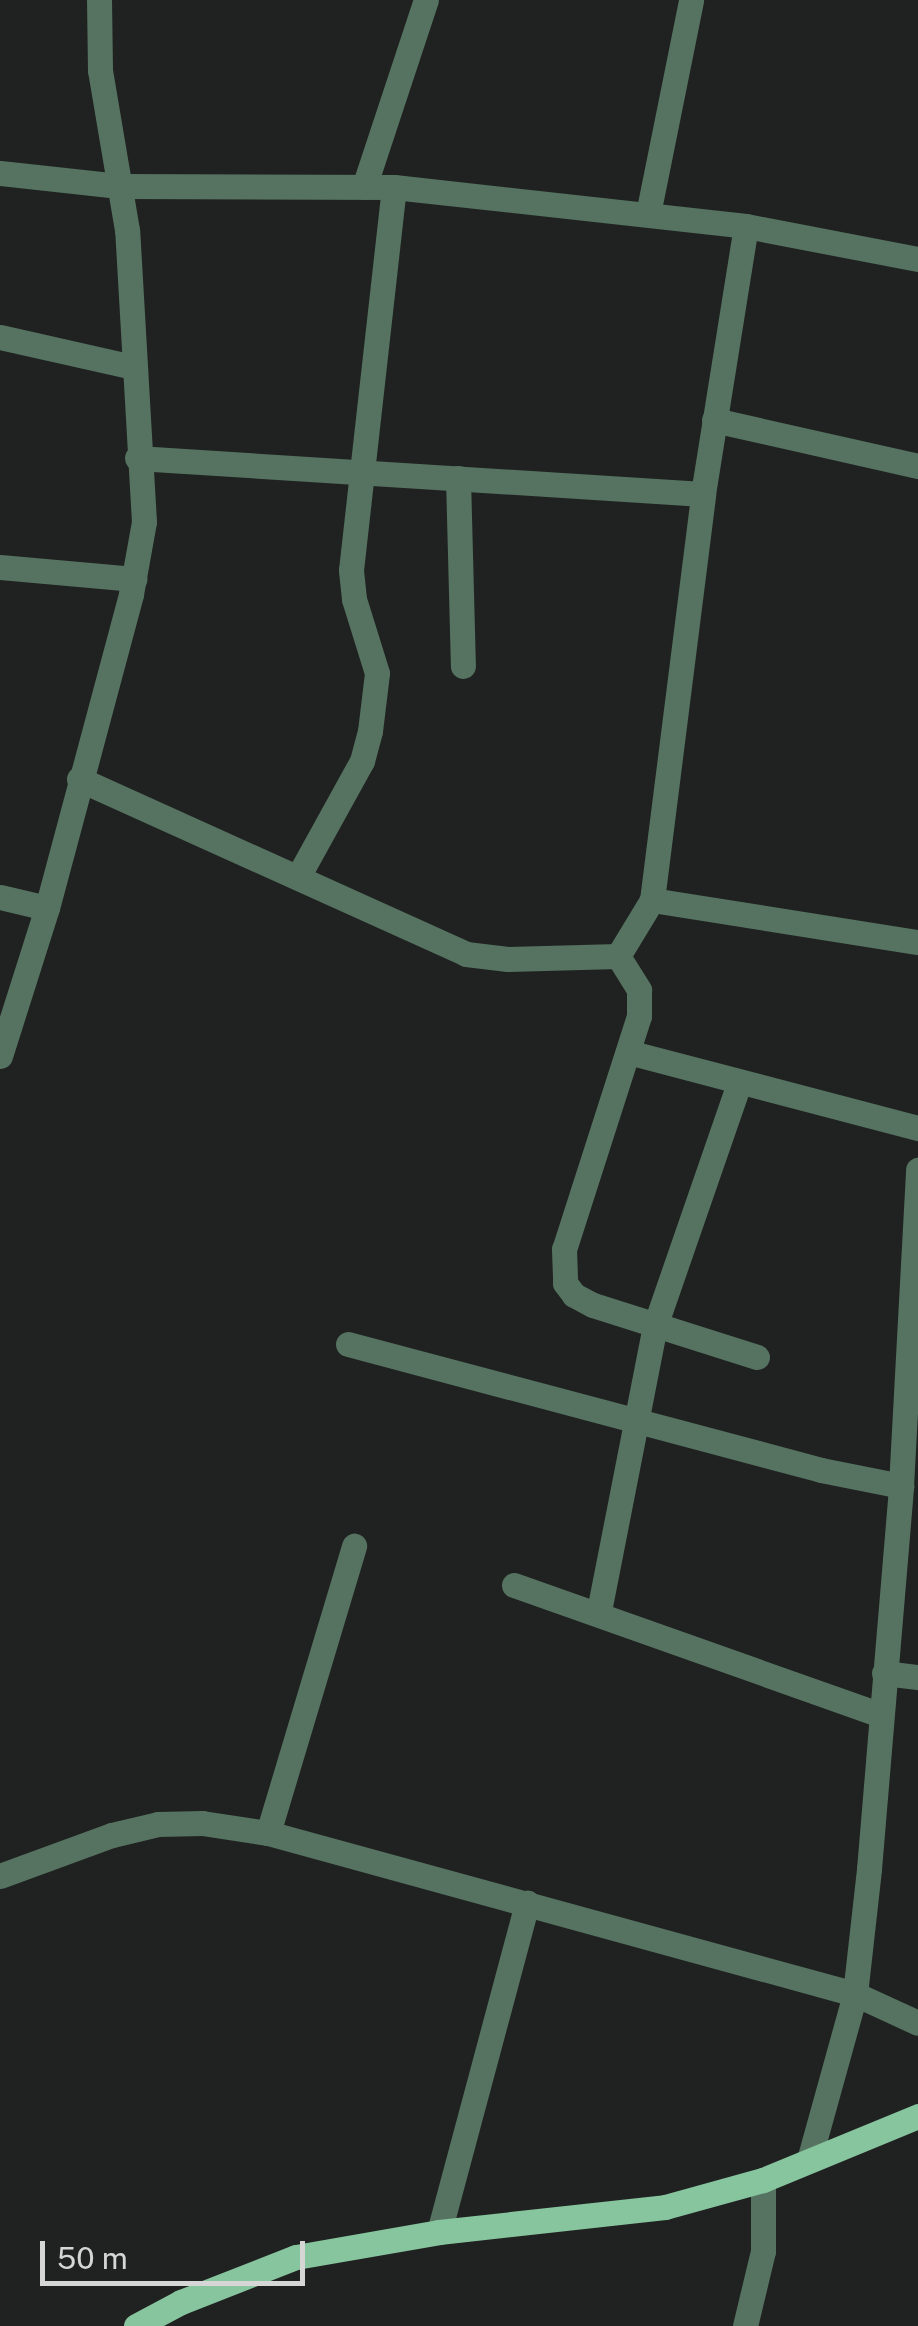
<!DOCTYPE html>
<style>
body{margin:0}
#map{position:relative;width:918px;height:2326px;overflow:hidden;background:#202221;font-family:"Public Sans",sans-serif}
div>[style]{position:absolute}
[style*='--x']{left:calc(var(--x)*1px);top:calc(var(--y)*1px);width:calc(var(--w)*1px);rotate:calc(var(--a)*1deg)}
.minor>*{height:25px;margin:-12.5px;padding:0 12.5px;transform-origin:12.5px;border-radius:12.5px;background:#557360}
.major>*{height:25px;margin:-12.5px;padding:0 12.5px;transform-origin:12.5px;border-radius:12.5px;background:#87c59f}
span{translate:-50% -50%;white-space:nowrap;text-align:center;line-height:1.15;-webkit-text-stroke:9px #202221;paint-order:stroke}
.scale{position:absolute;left:40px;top:2241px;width:265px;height:45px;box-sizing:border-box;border:5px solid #d5d6d5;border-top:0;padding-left:12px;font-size:30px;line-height:35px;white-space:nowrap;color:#d5d6d5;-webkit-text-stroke:8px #202221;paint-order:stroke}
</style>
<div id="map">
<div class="minor">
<div style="--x:0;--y:173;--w:120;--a:6.2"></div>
<div style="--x:119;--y:186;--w:275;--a:0.2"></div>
<div style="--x:394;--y:187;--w:354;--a:6.3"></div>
<div style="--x:746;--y:226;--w:175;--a:10.9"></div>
<div style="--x:364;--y:187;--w:197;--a:-71.7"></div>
<div style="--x:648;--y:214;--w:218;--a:-78.6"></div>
<div style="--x:0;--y:337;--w:136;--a:12.7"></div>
<div style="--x:714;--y:420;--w:209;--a:12.7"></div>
<div style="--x:137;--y:458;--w:567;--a:3.64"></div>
<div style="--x:458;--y:478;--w:188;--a:88.5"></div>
<div style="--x:0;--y:567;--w:135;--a:5.1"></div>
<div style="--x:79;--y:779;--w:425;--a:24.3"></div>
<div style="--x:466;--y:954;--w:42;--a:6.8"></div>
<div style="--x:508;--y:959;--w:110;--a:-1.6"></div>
<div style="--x:618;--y:956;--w:66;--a:-58.7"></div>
<div style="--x:652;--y:900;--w:409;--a:-82.8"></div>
<div style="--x:703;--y:494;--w:271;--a:-80.9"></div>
<div style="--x:299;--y:875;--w:130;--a:-61.1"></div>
<div style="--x:362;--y:761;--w:31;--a:-75"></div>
<div style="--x:370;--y:731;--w:58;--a:-83.1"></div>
<div style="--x:377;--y:673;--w:77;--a:-107.3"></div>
<div style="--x:354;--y:599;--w:29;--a:-96"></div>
<div style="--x:351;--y:570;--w:385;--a:-83.6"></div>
<div style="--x:0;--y:897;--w:48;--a:13.2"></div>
<div style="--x:652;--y:900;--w:269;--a:9"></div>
<div style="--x:618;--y:956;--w:40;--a:58"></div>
<div style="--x:639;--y:990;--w:26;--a:90"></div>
<div style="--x:639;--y:1016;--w:245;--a:107.8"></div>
<div style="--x:564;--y:1249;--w:34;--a:88"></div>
<div style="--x:565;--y:1283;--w:15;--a:53"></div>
<div style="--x:574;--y:1295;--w:21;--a:28"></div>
<div style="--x:593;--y:1305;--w:172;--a:17.6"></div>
<div style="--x:628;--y:1052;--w:300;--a:14.7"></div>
<div style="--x:0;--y:1056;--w:155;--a:-72.4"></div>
<div style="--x:47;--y:908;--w:325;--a:-75"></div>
<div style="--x:131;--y:594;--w:73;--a:-79.8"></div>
<div style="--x:144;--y:522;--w:292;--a:-93.3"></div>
<div style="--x:127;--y:230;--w:162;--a:-99.6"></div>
<div style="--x:100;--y:70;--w:70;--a:-90.8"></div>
<div style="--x:348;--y:1344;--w:489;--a:14.9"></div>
<div style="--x:821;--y:1470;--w:82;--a:11.3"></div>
<div style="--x:514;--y:1585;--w:389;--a:19.5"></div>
<div style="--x:599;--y:1611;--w:290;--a:-78.9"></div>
<div style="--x:655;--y:1326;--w:257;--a:-70.9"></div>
<div style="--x:884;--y:1673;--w:34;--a:7"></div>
<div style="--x:268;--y:1833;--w:300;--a:-73.3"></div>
<div style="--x:0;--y:1876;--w:119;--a:-20.1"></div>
<div style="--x:112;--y:1835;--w:47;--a:-13.4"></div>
<div style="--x:158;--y:1824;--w:44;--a:-1.3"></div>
<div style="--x:202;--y:1823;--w:67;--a:8.6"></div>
<div style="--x:268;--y:1833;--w:609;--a:15.34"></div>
<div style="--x:855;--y:1994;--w:69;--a:24.7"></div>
<div style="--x:809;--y:2160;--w:172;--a:-74.5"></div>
<div style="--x:855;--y:1994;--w:126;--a:-83.6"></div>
<div style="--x:869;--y:1869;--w:384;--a:-85.2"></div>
<div style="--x:901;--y:1486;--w:317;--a:-86.9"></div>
<div style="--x:439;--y:2232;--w:341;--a:-75"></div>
<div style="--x:745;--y:2326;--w:77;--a:-76.5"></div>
<div style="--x:763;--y:2251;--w:71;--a:-90"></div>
</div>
<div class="major">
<div style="--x:136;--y:2326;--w:51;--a:-28.1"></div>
<div style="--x:181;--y:2302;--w:123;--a:-21.4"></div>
<div style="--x:296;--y:2257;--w:145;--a:-9.9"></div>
<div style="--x:439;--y:2232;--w:227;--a:-6.3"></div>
<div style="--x:665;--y:2207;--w:102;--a:-15.4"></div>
<div style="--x:763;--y:2180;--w:168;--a:-22.4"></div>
</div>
<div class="scale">50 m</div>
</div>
